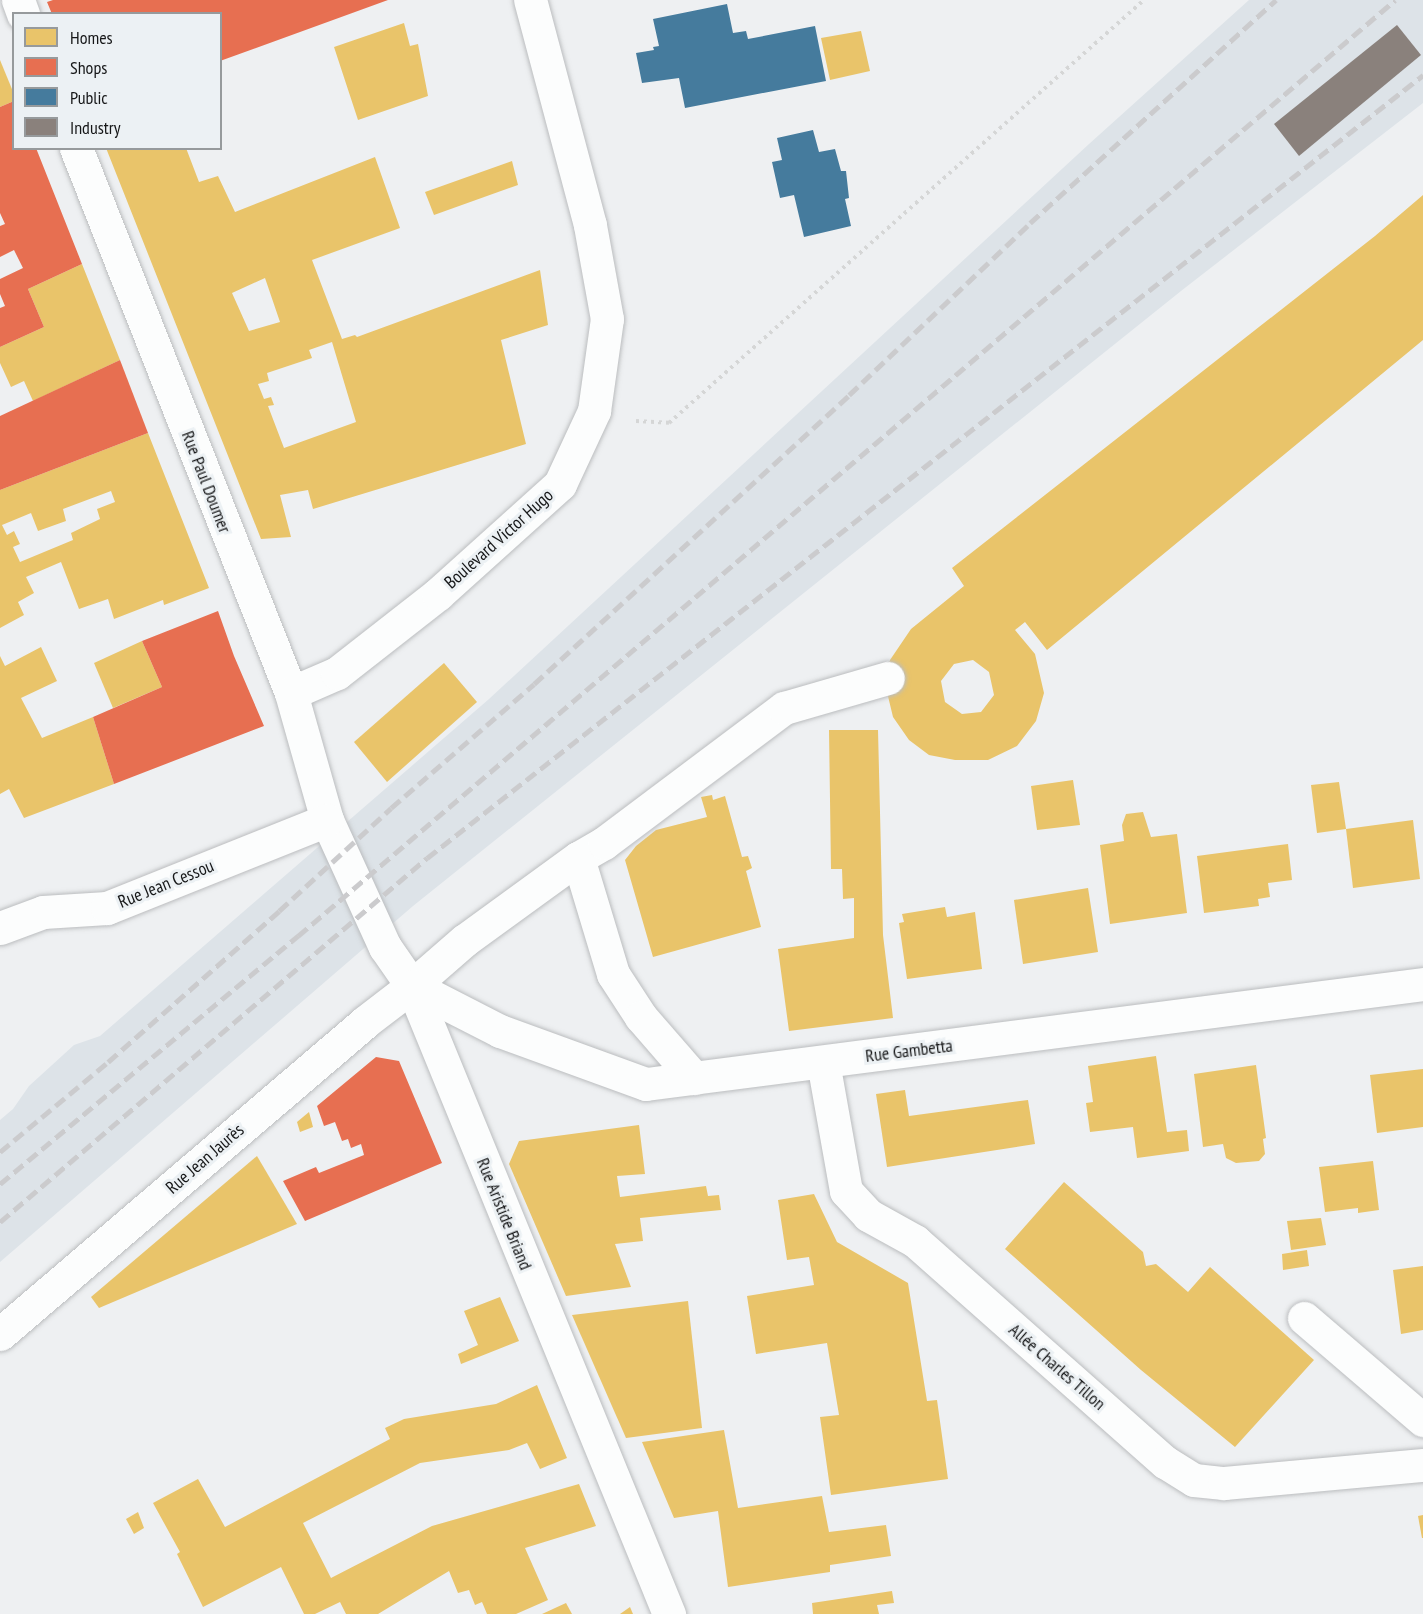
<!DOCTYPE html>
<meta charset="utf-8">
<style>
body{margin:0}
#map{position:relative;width:1423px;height:1614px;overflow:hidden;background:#eef0f2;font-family:"PT Sans Narrow",sans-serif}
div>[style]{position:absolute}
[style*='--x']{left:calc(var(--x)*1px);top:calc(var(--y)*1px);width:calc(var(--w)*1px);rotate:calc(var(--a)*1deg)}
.built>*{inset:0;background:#dde3e8}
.homes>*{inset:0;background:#e9c46a}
.shops>*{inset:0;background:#e76f51}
.public>*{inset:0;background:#457b9d}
.industry>*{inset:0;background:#8a817c}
.path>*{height:4px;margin-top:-2px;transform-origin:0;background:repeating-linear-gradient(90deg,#d5d6d6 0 3px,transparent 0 7.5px)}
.roads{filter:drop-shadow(0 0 2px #bbbdbf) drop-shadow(0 0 2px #bbbdbf)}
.minor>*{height:33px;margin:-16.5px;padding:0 16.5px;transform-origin:16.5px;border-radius:16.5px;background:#fcfdfd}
.major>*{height:33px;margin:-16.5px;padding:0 16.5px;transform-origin:16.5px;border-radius:16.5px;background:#fcfdfd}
.rail>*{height:4.5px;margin-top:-2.25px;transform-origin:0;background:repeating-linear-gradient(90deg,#cbcbcd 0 12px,transparent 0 18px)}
span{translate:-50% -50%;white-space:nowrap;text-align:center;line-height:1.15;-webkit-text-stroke:6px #ecf1f4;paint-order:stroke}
.street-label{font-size:18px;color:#161718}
.legend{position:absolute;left:12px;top:12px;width:210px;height:138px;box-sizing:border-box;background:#ecf1f4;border:2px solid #969a9c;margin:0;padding:8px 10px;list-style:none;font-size:18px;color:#161718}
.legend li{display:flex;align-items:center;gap:12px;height:30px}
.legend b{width:30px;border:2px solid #969a9c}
</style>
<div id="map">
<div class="built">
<div style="clip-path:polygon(1249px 0,1423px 0,1423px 103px,1181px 291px,413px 906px,0 1262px,0 1120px,13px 1109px,29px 1086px,74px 1045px,100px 1036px,489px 699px,1089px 144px)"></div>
</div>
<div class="homes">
<div style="clip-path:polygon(404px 23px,410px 46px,418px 44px,428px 96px,358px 120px,334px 47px)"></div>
<div style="clip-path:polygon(861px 31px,870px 71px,830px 80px,821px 38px)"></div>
<div style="clip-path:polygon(0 60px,14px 94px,14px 101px,0 107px)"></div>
<div style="clip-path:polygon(evenodd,106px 148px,186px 148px,199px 182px,218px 176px,235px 212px,375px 157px,400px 228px,312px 260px,342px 339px,355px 335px,357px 337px,540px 270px,548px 325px,501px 340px,526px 444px,313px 509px,308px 490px,280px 495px,291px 537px,261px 539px,106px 148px,265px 278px,280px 322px,249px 331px,232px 293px,265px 278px,106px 148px,332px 342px,356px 422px,284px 448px,268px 406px,274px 405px,271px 397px,264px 399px,258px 384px,269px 381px,267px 373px,312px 358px,309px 350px,332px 342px)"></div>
<div style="clip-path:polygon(512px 161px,518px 185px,434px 215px,425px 192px)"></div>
<div style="clip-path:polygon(evenodd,1423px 195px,1423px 340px,1047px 650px,1025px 622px,1015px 630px,1035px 654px,1044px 693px,1036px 721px,1017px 746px,988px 760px,955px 760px,929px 755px,909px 740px,893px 717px,886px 688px,890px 660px,911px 629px,964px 586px,952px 568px,1375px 236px,1423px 195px,973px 660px,989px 672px,994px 695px,981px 712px,962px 714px,945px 702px,941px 681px,954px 664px,973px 660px)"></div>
<div style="clip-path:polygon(82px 264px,120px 360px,33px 401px,24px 381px,11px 387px,0 363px,0 347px,44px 327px,28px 289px)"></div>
<div style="clip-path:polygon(evenodd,148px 433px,209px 588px,164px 605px,163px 600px,114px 619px,108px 599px,79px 609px,61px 562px,26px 577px,34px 593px,18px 602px,24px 615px,0 628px,0 490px,148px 433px,111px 491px,115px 502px,97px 509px,100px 519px,71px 533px,73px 540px,20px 562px,13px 547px,20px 544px,14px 531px,7px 535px,2px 525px,31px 513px,38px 531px,66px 521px,63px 509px,111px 491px)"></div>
<div style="clip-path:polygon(142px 641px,162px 687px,113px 708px,94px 663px)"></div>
<div style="clip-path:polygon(41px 647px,57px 681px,21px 698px,42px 738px,93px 717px,114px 784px,24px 818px,9px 789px,0 794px,0 656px,5px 666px)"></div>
<div style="clip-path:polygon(444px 663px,477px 702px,387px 782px,354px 742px)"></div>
<div style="clip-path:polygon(829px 730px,878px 730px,883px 935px,893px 1018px,789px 1031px,778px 949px,854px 938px,854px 898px,843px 899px,842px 869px,831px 869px)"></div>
<div style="clip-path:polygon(1073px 780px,1080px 825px,1037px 830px,1031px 786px)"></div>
<div style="clip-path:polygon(1339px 782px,1346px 829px,1317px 833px,1311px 785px)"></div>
<div style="clip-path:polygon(712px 795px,713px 800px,725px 796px,742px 857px,748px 856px,752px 868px,746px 871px,761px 927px,653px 957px,625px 860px,636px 846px,656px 830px,707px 817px,701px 797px)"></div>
<div style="clip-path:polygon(1143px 812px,1151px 837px,1177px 834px,1187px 913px,1110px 924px,1100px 845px,1124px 841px,1122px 825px,1126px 814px)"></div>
<div style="clip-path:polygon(1413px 820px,1420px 879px,1353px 888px,1346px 829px)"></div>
<div style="clip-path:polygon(1288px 844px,1292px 880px,1268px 883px,1270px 897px,1258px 899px,1259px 906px,1204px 913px,1197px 856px)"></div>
<div style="clip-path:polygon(1088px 888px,1098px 952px,1023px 964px,1014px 900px)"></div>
<div style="clip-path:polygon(945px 907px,947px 917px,975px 912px,982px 969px,907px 979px,899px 923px,904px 922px,902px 914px)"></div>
<div style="clip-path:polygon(1156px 1056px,1167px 1132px,1187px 1130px,1189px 1151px,1137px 1158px,1133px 1127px,1090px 1132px,1086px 1103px,1093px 1102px,1088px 1066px)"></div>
<div style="clip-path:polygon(1256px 1065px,1266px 1138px,1263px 1139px,1265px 1154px,1259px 1161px,1236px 1163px,1226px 1158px,1223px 1144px,1203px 1147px,1194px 1074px)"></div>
<div style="clip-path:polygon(1423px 1069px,1423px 1127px,1377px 1133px,1370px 1075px)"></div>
<div style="clip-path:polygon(905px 1090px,909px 1116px,1028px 1100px,1035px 1144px,887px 1167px,876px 1094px)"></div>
<div style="clip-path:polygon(309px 1112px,313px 1127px,300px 1132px,297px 1122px)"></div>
<div style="clip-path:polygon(639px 1125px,645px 1174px,617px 1176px,620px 1197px,706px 1186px,708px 1196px,719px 1195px,721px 1210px,640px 1218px,643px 1241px,615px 1244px,631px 1287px,566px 1296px,509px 1164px,519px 1141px)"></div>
<div style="clip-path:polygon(257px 1156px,297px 1224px,99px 1308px,91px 1297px)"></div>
<div style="clip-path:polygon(1373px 1161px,1379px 1210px,1358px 1213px,1358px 1208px,1325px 1212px,1319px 1167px)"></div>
<div style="clip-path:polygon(1064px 1182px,1143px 1252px,1146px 1266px,1156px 1264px,1188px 1292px,1210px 1267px,1314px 1360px,1235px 1447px,1141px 1370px,1005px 1249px)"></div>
<div style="clip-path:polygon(814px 1194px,837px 1242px,908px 1283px,927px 1401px,937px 1400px,948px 1479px,831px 1495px,820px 1417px,839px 1415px,827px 1343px,756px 1354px,747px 1296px,814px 1285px,809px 1257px,787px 1260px,778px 1200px)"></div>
<div style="clip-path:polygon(1321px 1218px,1326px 1245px,1291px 1250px,1287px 1221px)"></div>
<div style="clip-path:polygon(1307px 1250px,1309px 1266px,1283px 1270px,1282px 1254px)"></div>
<div style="clip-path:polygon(1423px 1266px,1423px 1330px,1401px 1334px,1393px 1270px)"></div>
<div style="clip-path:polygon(500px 1297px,519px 1341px,461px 1364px,458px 1354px,478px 1345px,464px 1311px)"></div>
<div style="clip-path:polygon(688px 1301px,702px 1428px,626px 1438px,572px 1315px)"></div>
<div style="clip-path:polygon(537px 1385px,567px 1458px,540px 1469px,527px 1443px,509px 1450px,420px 1463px,303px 1523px,331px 1578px,432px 1526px,579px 1484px,596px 1526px,525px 1548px,548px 1600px,516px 1614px,487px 1614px,482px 1602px,475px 1605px,469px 1590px,458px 1593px,449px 1571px,378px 1614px,346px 1614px,340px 1602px,315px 1614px,304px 1614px,281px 1567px,203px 1607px,177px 1554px,180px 1552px,153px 1503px,198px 1479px,225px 1527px,390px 1439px,385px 1428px,404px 1419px,496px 1404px)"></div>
<div style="clip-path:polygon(724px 1430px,738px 1508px,822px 1496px,829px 1532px,886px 1525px,891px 1556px,830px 1565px,830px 1572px,728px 1587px,718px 1511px,674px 1518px,642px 1442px)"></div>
<div style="clip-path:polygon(138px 1512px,144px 1528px,134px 1534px,126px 1519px)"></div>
<div style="clip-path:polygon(1423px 1515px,1423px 1538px,1422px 1538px,1418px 1516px)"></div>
<div style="clip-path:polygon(892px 1591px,894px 1603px,877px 1605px,879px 1614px,813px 1614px,812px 1603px)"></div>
<div style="clip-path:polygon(566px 1603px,572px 1614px,542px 1614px)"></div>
<div style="clip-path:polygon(630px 1607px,633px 1614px,620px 1614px)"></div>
</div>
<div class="shops">
<div style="clip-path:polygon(53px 0,388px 0,220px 61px,220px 14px,52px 14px,47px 2px)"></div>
<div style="clip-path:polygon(14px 101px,14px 148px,36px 148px,82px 264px,28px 289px,44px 327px,0 347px,0 308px,5px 306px,0 294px,0 279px,23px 268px,14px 250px,0 257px,0 226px,5px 224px,0 213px,0 107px)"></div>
<div style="clip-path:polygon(120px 360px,148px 433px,0 490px,0 416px)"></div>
<div style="clip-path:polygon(218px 611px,234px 656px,264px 726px,114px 784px,93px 717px,162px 687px,142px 641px)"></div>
<div style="clip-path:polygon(376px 1057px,399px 1061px,442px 1163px,305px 1221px,283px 1181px,316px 1167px,319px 1173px,364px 1155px,361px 1144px,351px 1148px,348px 1139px,342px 1141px,335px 1122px,324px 1126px,317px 1106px)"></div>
</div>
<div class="public">
<div style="clip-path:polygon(727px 4px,733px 33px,746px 31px,748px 39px,815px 26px,826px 81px,685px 108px,679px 78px,642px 83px,636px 53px,654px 50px,653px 47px,659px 46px,653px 19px)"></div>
<div style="clip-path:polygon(813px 130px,819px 152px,835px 149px,841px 171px,846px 171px,849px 198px,845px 199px,851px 226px,804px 237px,794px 195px,780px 198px,772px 162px,782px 160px,777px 138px)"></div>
</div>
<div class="industry">
<div style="clip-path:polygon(1397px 25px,1421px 55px,1299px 156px,1274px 124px)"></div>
</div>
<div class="path">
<div style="--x:636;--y:421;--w:33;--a:3"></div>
<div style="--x:669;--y:423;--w:636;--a:-41.69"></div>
</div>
<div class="roads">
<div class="minor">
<div style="--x:18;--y:0;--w:15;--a:70"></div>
<div style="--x:76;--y:148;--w:586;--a:68.47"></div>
<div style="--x:291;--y:693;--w:132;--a:74.2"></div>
<div style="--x:327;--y:820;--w:140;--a:65.5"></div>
<div style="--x:385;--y:947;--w:47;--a:55.3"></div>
<div style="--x:412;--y:986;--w:679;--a:67.74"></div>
<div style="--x:291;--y:693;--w:50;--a:-23.5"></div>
<div style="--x:337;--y:673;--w:128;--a:-38"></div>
<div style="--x:438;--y:594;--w:164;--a:-42"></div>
<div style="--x:560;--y:484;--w:81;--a:-65"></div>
<div style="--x:594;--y:411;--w:93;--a:-82"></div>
<div style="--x:607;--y:319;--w:96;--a:-100.3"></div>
<div style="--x:590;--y:225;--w:233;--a:-104.9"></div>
<div style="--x:578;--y:858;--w:121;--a:73.2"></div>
<div style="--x:613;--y:974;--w:51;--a:56.9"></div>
<div style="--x:641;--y:1017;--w:81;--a:49"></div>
<div style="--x:0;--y:928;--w:46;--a:-20.4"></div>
<div style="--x:43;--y:912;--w:64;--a:-3.6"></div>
<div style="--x:107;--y:908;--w:237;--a:-21.8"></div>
<div style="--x:412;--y:986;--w:70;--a:-41"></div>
<div style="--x:465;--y:940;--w:140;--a:-36"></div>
<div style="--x:578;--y:858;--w:30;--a:-30"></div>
<div style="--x:604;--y:843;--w:225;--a:-36.9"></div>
<div style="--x:784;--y:708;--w:108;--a:-16.1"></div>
<div style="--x:823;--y:1062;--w:131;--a:79.9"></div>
<div style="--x:846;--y:1191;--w:33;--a:47"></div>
<div style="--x:868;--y:1215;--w:54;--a:29"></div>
<div style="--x:915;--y:1241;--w:334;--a:41.5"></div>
<div style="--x:1165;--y:1462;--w:34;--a:32"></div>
<div style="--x:1194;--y:1480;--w:30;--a:6"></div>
<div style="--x:1224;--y:1483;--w:200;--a:-5.2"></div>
<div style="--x:1304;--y:1318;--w:157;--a:40.6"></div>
</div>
<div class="major">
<div style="--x:0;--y:1334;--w:480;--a:-40.5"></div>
<div style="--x:365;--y:1022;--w:59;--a:-37.5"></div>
<div style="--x:412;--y:986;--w:99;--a:27.1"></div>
<div style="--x:500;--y:1031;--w:155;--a:20"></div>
<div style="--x:646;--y:1084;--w:783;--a:-7.33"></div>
</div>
</div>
<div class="rail">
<div style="--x:0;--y:1152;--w:141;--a:-39.8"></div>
<div style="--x:108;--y:1062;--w:228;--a:-41.4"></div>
<div style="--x:279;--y:911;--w:152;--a:-42.6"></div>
<div style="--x:391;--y:808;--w:189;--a:-40.9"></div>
<div style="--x:534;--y:684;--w:427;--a:-42.5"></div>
<div style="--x:849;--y:395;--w:250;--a:-43.5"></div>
<div style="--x:1030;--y:223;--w:332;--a:-42.2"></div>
<div style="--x:0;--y:1184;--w:388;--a:-39.8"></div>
<div style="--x:298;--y:936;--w:1442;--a:-40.47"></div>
<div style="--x:0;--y:1222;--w:561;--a:-40.45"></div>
<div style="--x:427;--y:858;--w:1267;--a:-38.17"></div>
</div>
<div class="street-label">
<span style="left:206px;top:482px;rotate:69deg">Rue Paul Doumer</span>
<span style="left:499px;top:539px;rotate:-42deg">Boulevard Victor Hugo</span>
<span style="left:166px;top:884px;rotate:-22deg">Rue Jean Cessou</span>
<span style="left:909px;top:1051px;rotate:-7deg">Rue Gambetta</span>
<span style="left:205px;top:1159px;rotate:-41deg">Rue Jean Jaurès</span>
<span style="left:504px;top:1214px;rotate:68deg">Rue Aristide Briand</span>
<span style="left:1057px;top:1367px;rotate:41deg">Allée Charles Tillon</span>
</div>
<ul class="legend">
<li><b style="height:16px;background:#e9c46a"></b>Homes</li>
<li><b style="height:16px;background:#e76f51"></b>Shops</li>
<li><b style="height:16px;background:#457b9d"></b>Public</li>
<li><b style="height:16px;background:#8a817c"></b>Industry</li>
</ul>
</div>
